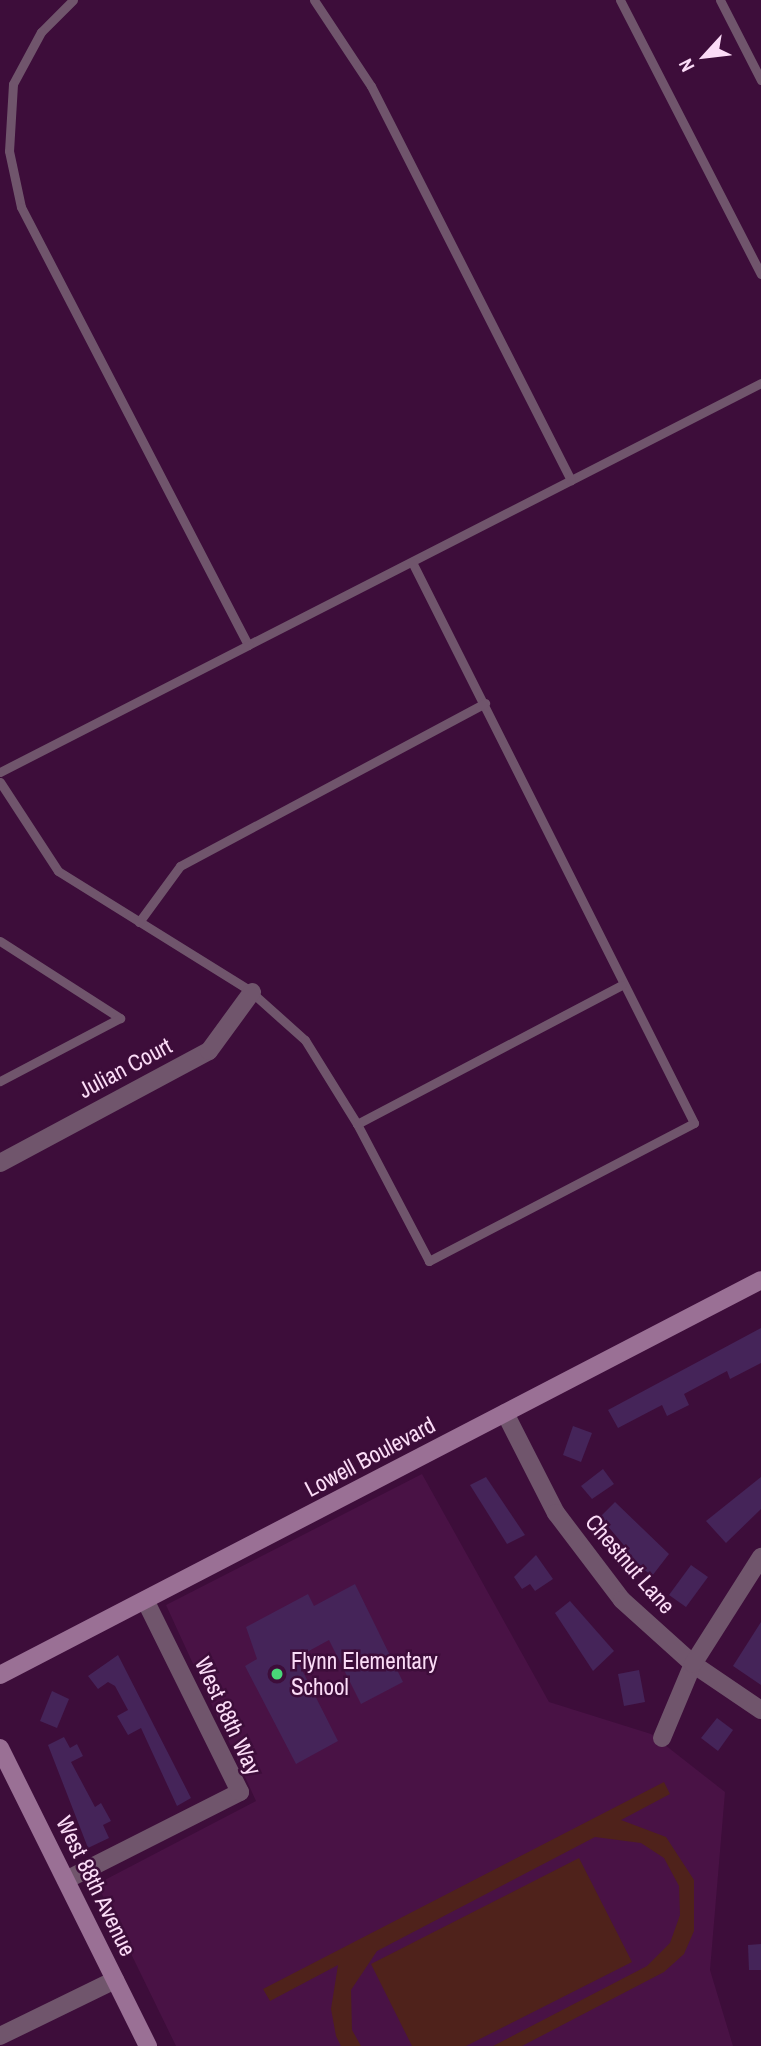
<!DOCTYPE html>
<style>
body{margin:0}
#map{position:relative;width:761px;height:2046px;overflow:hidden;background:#3d0d3a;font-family:"Archivo Narrow",sans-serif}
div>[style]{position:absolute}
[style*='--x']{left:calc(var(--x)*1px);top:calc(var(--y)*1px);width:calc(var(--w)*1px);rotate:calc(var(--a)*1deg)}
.built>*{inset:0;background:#491245}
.green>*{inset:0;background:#4f221b}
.building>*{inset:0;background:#452459}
.lane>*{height:9px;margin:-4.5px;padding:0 4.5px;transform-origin:4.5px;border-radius:4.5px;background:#70556c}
.street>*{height:18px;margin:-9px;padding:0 9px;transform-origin:9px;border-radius:9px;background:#70556c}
.secondary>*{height:18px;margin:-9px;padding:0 9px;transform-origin:9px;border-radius:9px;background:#9a7095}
.dots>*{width:19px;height:19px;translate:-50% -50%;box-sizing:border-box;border:4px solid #3d0d3a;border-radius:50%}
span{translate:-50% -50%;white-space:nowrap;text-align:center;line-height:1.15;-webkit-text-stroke:5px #3d0d3a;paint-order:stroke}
.street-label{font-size:23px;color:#fbdcf7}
.poi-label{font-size:23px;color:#fbdcf7}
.left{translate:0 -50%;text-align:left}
.north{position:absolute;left:670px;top:21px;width:70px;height:70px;-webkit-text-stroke:5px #3d0d3a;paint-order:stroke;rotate:243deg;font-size:19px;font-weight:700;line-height:28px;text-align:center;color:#fbdcf7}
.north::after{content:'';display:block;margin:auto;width:24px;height:32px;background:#fbdcf7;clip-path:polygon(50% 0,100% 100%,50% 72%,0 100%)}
</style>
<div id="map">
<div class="built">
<div style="clip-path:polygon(422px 1474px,549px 1702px,651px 1734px,725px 1792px,710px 1970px,733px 2046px,176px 2046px,97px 1884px,256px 1801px,166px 1605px)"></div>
</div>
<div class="green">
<div style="clip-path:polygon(664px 1782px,670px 1794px,621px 1820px,666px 1837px,694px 1880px,694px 1931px,684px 1954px,664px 1972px,522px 2046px,493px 2046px,647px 1966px,670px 1943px,680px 1915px,679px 1886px,664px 1858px,641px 1843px,595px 1837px,377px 1951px,351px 1990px,352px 2030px,361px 2046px,341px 2046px,336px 2036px,331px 2009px,338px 1965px,270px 2001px,263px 1989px)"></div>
<div style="clip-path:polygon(579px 1858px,632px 1962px,466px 2046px,412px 2046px,371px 1964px)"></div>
</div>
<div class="building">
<div style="clip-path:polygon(761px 1328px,761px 1363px,730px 1379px,727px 1371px,684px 1394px,689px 1405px,667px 1416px,662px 1405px,618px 1428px,608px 1410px)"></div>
<div style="clip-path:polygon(573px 1426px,592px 1433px,581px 1462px,563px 1455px)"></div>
<div style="clip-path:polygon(603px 1469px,614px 1484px,592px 1499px,581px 1486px)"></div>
<div style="clip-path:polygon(486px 1477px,525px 1535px,507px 1544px,470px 1485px)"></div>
<div style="clip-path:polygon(761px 1477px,761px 1509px,726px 1543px,706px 1521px)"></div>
<div style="clip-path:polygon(615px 1502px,669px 1554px,652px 1576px,625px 1554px,628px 1550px,600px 1517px)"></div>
<div style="clip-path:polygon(536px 1555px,553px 1579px,535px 1591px,530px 1584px,522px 1589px,514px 1577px)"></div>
<div style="clip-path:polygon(691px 1565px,708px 1577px,686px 1607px,669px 1595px)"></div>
<div style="clip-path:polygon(355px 1584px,403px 1682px,361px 1704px,329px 1640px,296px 1658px,338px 1741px,296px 1764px,245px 1666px,257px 1659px,246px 1627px,308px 1594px,314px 1606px)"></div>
<div style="clip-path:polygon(570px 1601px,614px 1651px,593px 1671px,555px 1613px)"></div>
<div style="clip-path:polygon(761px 1622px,761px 1685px,733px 1666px)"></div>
<div style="clip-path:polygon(118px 1655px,191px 1798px,177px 1806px,141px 1728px,128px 1735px,117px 1716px,128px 1710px,115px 1686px,108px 1682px,98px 1689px,88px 1676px)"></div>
<div style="clip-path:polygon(639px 1670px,645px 1702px,624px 1706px,618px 1674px)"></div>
<div style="clip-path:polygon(52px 1691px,69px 1699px,57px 1728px,40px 1721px)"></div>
<div style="clip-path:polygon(717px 1718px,733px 1730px,718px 1751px,701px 1738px)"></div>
<div style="clip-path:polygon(64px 1737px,70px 1748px,77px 1744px,83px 1756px,71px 1762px,95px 1807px,101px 1803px,111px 1821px,103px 1825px,109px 1838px,88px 1848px,48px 1745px)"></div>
<div style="clip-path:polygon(761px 1944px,761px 1970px,749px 1970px,748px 1945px)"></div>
</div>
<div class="lane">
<div style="--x:73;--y:0;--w:45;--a:135"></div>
<div style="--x:41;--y:32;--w:59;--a:118.3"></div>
<div style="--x:13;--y:84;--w:67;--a:93.4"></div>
<div style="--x:9;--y:151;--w:57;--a:77.9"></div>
<div style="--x:21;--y:207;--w:493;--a:62.6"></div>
<div style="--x:248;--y:645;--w:576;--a:-27.05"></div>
<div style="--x:314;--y:0;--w:103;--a:56.5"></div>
<div style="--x:371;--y:86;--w:442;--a:63.1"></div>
<div style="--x:620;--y:0;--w:308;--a:62.8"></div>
<div style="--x:720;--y:0;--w:90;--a:62.9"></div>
<div style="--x:412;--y:562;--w:628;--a:63.31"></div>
<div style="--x:694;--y:1123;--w:299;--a:152.5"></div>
<div style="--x:429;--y:1261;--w:155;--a:-117.7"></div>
<div style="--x:357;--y:1124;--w:299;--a:-27.7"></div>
<div style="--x:0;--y:772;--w:279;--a:-27.1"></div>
<div style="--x:0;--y:782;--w:106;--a:56.9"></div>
<div style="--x:58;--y:871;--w:225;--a:31.9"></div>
<div style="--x:249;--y:990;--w:75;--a:41.8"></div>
<div style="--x:305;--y:1040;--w:99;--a:58.2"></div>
<div style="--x:139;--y:922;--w:69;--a:-53.8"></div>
<div style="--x:180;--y:866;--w:346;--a:-28.1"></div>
<div style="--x:0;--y:941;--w:143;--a:32.7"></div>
<div style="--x:120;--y:1018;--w:136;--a:152.3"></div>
</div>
<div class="street">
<div style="--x:0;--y:1163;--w:237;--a:-28.2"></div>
<div style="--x:209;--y:1051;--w:73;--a:-53.9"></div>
<div style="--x:505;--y:1413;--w:112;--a:63"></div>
<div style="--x:556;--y:1513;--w:109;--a:52.8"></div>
<div style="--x:622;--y:1600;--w:96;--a:42"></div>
<div style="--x:693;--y:1664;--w:82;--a:34.1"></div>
<div style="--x:662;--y:1738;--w:80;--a:-67.3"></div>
<div style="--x:693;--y:1664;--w:127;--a:-57.6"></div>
<div style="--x:66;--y:1880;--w:195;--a:-26.8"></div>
<div style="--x:240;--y:1792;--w:214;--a:-116.3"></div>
<div style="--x:0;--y:2036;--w:128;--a:-26"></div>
</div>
<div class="secondary">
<div style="--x:0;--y:1675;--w:857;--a:-27.43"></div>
<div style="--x:0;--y:1748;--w:333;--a:63.6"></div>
</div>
<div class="dots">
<div style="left:277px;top:1674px;background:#49d778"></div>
</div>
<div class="street-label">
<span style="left:125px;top:1068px;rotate:-28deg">Julian Court</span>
<span style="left:370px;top:1457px;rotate:-28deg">Lowell Boulevard</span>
<span style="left:630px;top:1564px;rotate:49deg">Chestnut Lane</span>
<span style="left:228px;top:1716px;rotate:65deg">West 88th Way</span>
<span style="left:96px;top:1886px;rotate:64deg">West 88th Avenue</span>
</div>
<div class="poi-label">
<span class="left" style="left:291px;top:1674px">Flynn Elementary<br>School</span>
</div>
<div class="north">N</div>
</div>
